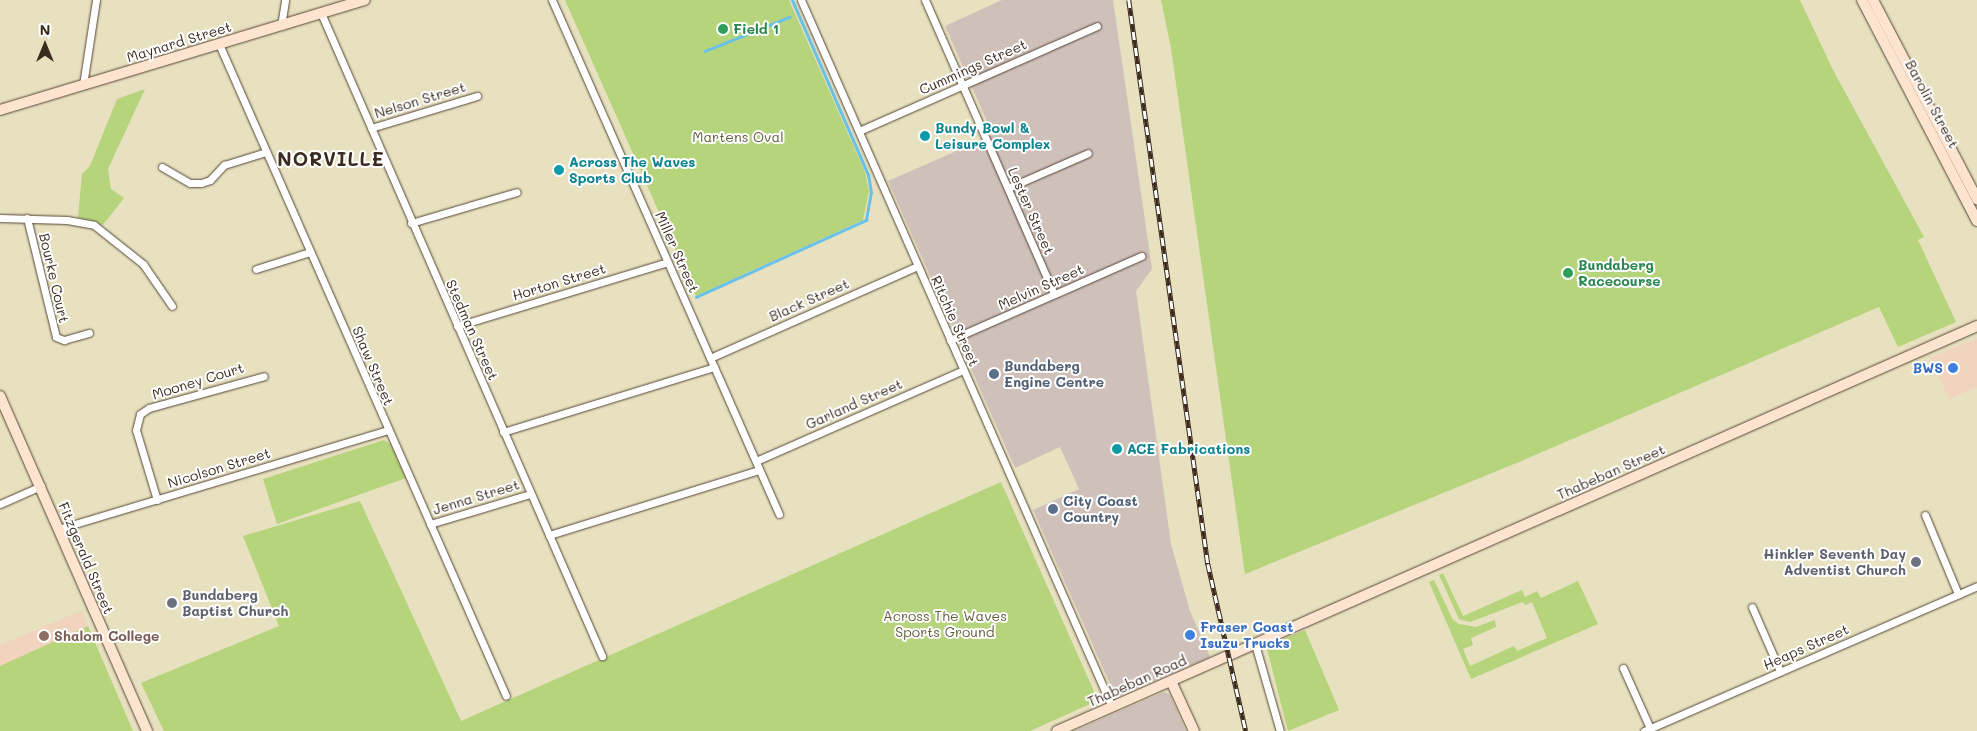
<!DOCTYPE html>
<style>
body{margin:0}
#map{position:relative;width:1977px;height:731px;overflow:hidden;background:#e7e1bf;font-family:Mali,sans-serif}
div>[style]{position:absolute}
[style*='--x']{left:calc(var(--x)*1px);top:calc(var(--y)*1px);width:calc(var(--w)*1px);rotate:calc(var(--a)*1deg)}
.built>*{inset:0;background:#f2d4be}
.industrial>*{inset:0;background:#cfc0ba}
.green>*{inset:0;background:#b5d47b}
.stream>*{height:2.5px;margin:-1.25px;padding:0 1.25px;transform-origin:1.25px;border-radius:1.25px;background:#6ac1e7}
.roads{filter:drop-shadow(0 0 1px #554536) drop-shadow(0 0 1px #554536)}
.street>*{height:7px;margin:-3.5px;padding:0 3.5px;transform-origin:3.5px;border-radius:3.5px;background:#fff}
.secondary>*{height:10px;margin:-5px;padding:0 5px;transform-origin:5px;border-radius:5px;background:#fde4d1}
.rail>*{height:4.5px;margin-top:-2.25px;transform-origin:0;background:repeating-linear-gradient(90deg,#fff 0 8px,#3b2a1e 0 16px);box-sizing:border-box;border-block:1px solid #3b2a1e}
.dots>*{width:14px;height:14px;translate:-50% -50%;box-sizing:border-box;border:2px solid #fff;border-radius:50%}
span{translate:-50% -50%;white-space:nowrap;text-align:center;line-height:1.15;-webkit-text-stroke:4px #fff;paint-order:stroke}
.leisure-label{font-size:14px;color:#27864d;font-weight:700}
.left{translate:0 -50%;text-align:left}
.street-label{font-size:14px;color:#3b2a1e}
.culture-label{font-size:14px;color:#0d838f;font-weight:700}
.park-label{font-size:14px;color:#605d3a}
.service-label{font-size:14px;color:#4e5e75;font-weight:700}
.shop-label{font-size:14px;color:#366cbe;font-weight:700}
.right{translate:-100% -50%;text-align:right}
.worship-label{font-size:14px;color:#5b616d;font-weight:700}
.education-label{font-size:14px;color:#785e54;font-weight:700}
.district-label{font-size:19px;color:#3b2a1e;font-weight:700;letter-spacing:1px}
.north{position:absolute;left:20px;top:20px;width:50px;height:50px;-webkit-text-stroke:4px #fff;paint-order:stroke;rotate:0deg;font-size:14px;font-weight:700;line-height:20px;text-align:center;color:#3b2a1e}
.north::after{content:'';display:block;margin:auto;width:18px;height:22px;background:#3b2a1e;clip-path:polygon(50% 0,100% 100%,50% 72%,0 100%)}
</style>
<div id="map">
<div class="built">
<div style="clip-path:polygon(1977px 338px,1977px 387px,1949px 399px,1930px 358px)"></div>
<div style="clip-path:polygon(81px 611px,88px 626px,0 666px,0 645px)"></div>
</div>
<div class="industrial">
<div style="clip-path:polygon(1002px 0,1113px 0,1152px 269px,1136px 291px,1171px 544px,1190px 611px,1210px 657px,1119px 696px,1114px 693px,1033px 510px,1079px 489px,1060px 447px,1015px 468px,888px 181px,993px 135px,945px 26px)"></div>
<div style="clip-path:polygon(1164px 692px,1170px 695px,1186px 731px,1074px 731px)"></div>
</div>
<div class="green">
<div style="clip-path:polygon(565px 0,789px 0,865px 172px,869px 191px,863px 220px,696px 296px)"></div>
<div style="clip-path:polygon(1161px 0,1800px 0,1833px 70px,1924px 237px,1918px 240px,1956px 322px,1898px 347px,1879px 307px,1519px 462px,1245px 574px,1171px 48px)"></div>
<div style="clip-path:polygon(145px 89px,108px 169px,111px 189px,124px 198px,103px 225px,78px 217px,82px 174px,90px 166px,117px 99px)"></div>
<div style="clip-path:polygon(384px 440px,391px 445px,406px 478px,277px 524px,263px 479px)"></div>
<div style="clip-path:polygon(1001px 482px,1096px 696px,1090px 704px,1030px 731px,164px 731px,141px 683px,279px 626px,243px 536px,360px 501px,461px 721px)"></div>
<div style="clip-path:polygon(1443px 573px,1463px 616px,1522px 590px,1525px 597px,1537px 591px,1541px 598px,1578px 581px,1598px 624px,1471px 679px,1429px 582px,1434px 580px,1453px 620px,1459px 624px,1476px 627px,1495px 620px,1496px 627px,1471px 638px,1473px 645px,1463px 649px,1470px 666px,1514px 646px,1517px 651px,1547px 638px,1532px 602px,1525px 605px,1523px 602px,1470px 622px,1459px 619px,1439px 575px)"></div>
<div style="clip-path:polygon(88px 626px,133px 731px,0 731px,0 666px)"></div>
<div style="clip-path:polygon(1305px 630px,1339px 710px,1288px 731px,1267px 649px,1271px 644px)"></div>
</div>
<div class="stream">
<div style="--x:705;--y:51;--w:91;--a:-22"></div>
<div style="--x:696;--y:297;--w:187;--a:-24.4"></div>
<div style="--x:866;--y:220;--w:27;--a:-80"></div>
<div style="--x:871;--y:193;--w:18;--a:-99"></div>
<div style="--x:868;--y:175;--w:191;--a:-113.5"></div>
</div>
<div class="roads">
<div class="street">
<div style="--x:552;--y:0;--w:562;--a:66.17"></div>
<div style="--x:801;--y:0;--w:772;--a:66.26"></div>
<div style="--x:925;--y:0;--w:321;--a:66.3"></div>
<div style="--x:321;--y:13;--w:702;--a:66.39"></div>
<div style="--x:281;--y:26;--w:26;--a:-81"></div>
<div style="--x:219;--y:44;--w:712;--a:66.24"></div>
<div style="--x:83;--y:85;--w:86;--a:-81.3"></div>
<div style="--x:371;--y:128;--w:111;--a:-16.8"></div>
<div style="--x:859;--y:131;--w:260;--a:-23.8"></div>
<div style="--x:162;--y:167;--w:32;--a:30"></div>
<div style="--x:190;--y:183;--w:11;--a:0"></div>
<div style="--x:201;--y:183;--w:9;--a:-18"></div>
<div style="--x:210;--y:180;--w:21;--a:-47"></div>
<div style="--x:224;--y:165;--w:44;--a:-17.2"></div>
<div style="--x:1008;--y:188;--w:87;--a:-23.6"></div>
<div style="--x:0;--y:218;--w:67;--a:1.7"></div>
<div style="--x:67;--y:220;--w:27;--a:10"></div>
<div style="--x:94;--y:225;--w:63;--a:38.5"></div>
<div style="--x:143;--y:264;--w:51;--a:55.4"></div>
<div style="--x:27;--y:218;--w:122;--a:76.3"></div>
<div style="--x:56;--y:337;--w:9;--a:21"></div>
<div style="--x:64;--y:340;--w:26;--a:-16"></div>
<div style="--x:411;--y:223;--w:110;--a:-16.3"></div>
<div style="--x:256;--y:269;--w:57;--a:-17.5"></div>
<div style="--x:457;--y:326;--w:220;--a:-16.9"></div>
<div style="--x:950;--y:340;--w:209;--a:-23.7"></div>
<div style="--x:710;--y:358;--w:227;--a:-23.9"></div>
<div style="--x:503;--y:432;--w:221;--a:-17.1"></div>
<div style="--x:756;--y:461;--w:226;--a:-23.7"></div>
<div style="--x:157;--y:500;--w:73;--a:-106.7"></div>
<div style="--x:136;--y:430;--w:16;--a:-76"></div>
<div style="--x:140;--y:414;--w:11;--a:-34"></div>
<div style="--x:149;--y:408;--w:119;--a:-15.5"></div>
<div style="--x:0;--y:504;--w:45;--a:-23.7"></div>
<div style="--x:1925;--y:515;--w:86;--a:67.3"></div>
<div style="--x:430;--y:524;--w:104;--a:-16.7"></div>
<div style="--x:58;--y:529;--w:344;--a:-16.7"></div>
<div style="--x:549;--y:535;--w:220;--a:-17.2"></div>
<div style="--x:1752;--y:607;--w:70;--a:66.4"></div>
<div style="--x:1255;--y:644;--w:91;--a:74"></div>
<div style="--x:1623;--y:668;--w:66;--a:65.8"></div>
<div style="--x:1644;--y:731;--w:363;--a:-23.5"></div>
</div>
<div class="secondary">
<div style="--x:1862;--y:0;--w:249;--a:62.5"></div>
<div style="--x:1873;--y:0;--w:225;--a:62.4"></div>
<div style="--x:0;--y:110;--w:381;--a:-16.8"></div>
<div style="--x:0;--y:396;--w:366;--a:66.3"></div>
<div style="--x:1171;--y:681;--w:55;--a:65.3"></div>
<div style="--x:1057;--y:731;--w:1005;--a:-23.76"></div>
</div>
</div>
<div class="rail">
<div style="--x:1129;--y:0;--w:570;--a:82.03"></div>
<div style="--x:1208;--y:564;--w:171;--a:77.2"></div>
</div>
<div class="dots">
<div style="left:723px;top:29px;background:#2e9e5b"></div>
<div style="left:925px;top:136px;background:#0f9aa8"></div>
<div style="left:559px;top:170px;background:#0f9aa8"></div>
<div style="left:1568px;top:273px;background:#2e9e5b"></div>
<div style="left:1953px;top:368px;background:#3f7fe0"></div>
<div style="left:994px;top:374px;background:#5c6f8a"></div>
<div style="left:1117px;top:449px;background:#0f9aa8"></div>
<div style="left:1053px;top:509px;background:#5c6f8a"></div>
<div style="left:1916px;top:562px;background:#6b7280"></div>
<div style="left:172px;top:603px;background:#6b7280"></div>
<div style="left:1190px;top:635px;background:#3f7fe0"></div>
<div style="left:44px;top:636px;background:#8d6e63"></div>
</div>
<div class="leisure-label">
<span class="left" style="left:733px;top:29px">Field 1</span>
<span class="left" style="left:1578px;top:273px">Bundaberg<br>Racecourse</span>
</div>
<div class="street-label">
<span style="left:179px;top:42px;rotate:-17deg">Maynard Street</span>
<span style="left:973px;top:67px;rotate:-24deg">Cummings Street</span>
<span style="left:420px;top:100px;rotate:-17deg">Nelson Street</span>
<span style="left:1932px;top:104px;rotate:62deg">Barolin Street</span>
<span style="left:1031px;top:211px;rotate:66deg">Lester Street</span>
<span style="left:677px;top:252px;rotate:66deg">Miller Street</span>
<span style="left:54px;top:278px;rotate:77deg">Bourke Court</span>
<span style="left:559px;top:282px;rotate:-17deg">Horton Street</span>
<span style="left:1041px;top:287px;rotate:-24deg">Melvin Street</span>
<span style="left:809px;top:300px;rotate:-24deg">Black Street</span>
<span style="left:955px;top:321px;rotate:66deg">Ritchie Street</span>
<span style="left:472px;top:330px;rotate:66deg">Stedman Street</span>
<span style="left:373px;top:366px;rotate:67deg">Shaw Street</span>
<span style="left:198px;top:381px;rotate:-17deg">Mooney Court</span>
<span style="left:854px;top:404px;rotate:-24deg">Garland Street</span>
<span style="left:219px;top:468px;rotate:-17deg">Nicolson Street</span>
<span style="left:1611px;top:472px;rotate:-24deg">Thabeban Street</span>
<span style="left:476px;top:497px;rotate:-17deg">Jenna Street</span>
<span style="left:86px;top:558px;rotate:67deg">Fitzgerald Street</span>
<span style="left:1806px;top:647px;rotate:-24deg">Heaps Street</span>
<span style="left:1137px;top:681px;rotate:-24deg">Thabeban Road</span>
</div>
<div class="culture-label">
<span class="left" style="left:935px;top:136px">Bundy Bowl &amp;<br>Leisure Complex</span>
<span class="left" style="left:569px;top:170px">Across The Waves<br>Sports Club</span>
<span class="left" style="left:1127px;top:449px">ACE Fabrications</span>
</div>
<div class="park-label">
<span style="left:738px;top:137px">Martens Oval</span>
<span style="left:945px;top:624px">Across The Waves<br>Sports Ground</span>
</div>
<div class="service-label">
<span class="left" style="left:1004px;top:374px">Bundaberg<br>Engine Centre</span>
<span class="left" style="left:1063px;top:509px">City Coast<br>Country</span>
</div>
<div class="shop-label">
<span class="right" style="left:1943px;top:368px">BWS</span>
<span class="left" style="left:1200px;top:635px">Fraser Coast<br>Isuzu Trucks</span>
</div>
<div class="worship-label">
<span class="right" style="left:1906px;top:562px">Hinkler Seventh Day<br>Adventist Church</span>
<span class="left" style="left:182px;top:603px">Bundaberg<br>Baptist Church</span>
</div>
<div class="education-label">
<span class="left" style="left:54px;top:636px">Shalom College</span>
</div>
<div class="district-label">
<span style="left:331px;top:159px">NORVILLE</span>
</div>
<div class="north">N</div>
</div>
